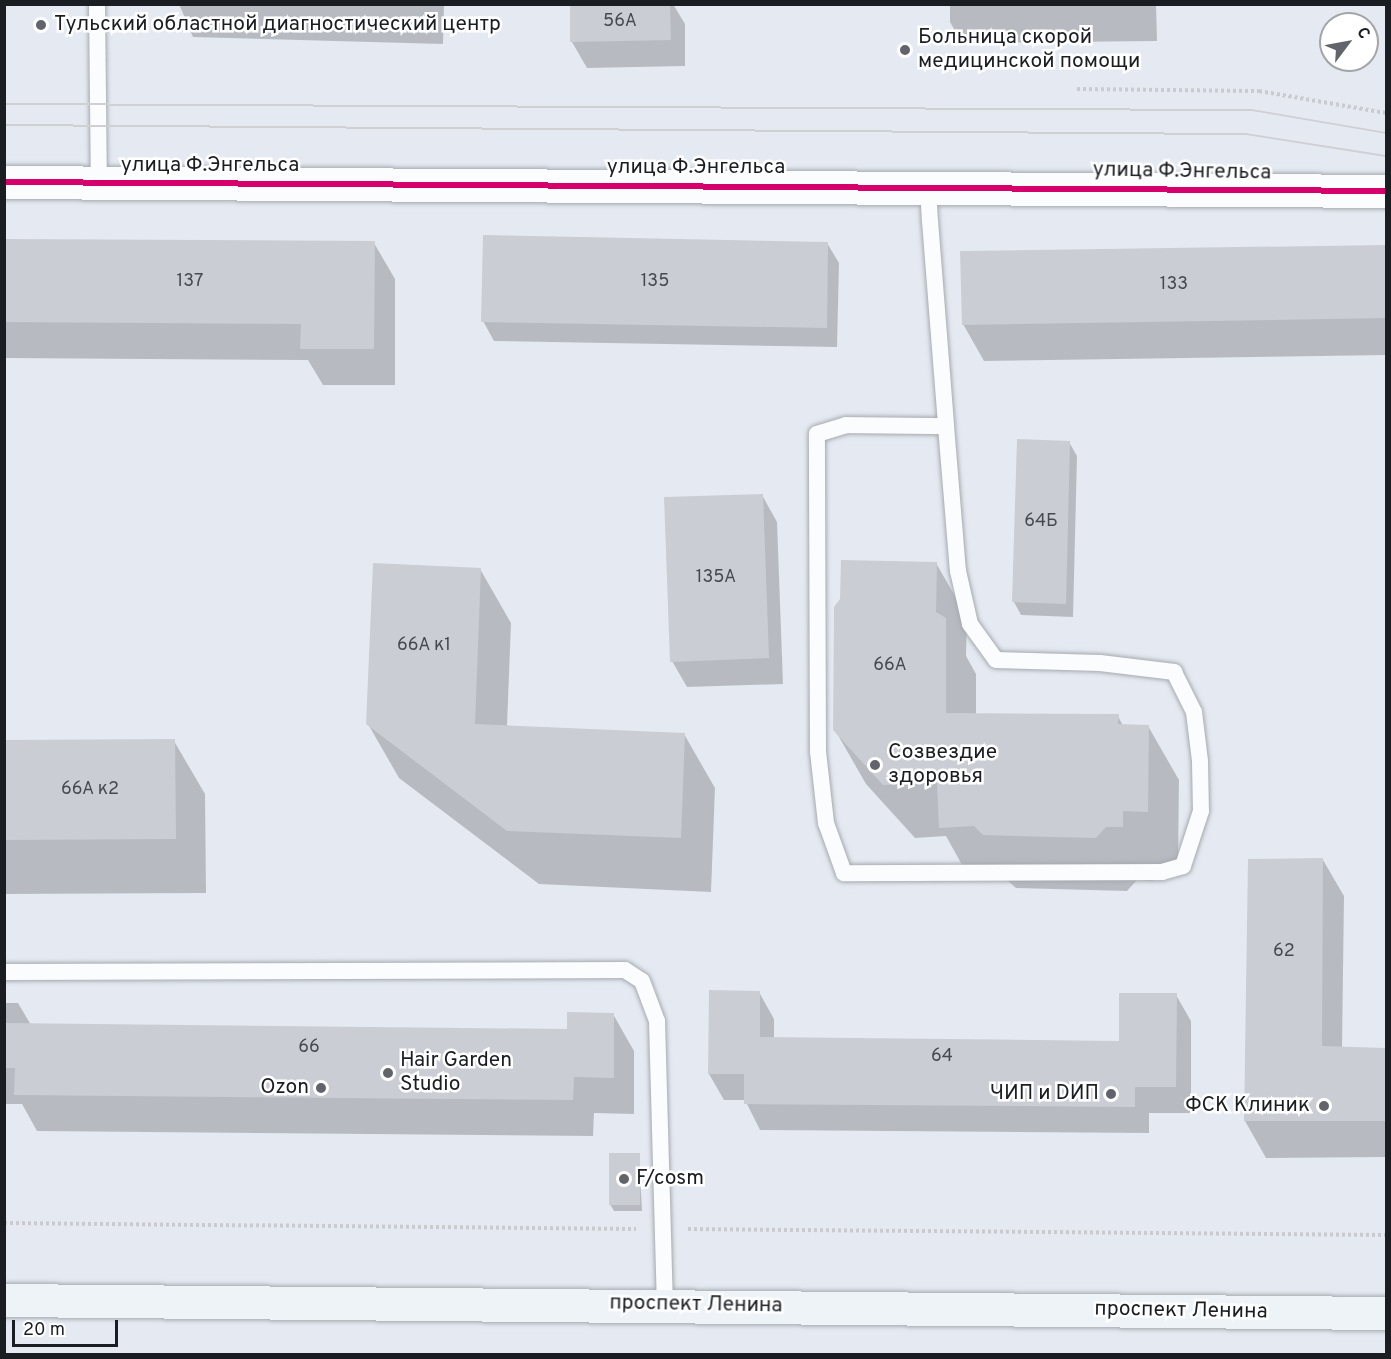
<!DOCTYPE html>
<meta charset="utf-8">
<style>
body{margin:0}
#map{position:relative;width:1391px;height:1359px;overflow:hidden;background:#e5eaf2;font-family:Overpass,sans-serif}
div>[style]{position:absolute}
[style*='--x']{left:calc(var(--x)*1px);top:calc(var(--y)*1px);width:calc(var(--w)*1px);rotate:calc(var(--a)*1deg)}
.shadow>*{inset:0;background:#0003}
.building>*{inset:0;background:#cbcdd4}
.path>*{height:4px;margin-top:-2px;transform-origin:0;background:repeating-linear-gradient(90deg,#c9cbce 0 3px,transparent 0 6px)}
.roads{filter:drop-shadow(0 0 2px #a6aab0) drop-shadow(0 0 2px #a6aab0)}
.service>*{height:16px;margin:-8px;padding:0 8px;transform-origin:8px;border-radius:8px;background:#fbfcfd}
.tertiary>*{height:33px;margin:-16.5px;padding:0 16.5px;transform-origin:16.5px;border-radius:16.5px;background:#fbfcfd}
.primary>*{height:33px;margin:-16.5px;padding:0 16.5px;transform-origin:16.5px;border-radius:16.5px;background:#eef3f7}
.tram>*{height:1.5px;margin:-0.75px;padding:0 0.75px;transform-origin:0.75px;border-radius:0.75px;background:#ced0d2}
.cycleway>*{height:6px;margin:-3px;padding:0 3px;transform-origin:3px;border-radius:3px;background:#d6006c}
.dots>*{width:16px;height:16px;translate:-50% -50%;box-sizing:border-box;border:3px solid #fff;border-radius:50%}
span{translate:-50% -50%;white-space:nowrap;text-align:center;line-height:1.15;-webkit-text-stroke:5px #fff;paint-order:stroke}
.number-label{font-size:18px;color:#464a4f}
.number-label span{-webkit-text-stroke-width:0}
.poi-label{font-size:21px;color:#1a1e23}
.left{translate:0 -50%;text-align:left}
.right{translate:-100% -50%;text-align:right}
.street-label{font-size:21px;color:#1a1e23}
.frame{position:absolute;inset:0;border:6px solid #1a1e23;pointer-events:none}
.north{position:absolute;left:1319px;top:12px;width:60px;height:60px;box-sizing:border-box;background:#fff;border:2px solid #a3a5a7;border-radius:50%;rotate:58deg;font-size:16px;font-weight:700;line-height:24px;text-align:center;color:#1a1e23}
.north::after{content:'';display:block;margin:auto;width:21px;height:27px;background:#61656b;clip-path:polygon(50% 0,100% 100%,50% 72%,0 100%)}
.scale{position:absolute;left:12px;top:1320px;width:106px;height:27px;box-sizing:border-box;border:3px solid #1a1e23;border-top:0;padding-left:8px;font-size:18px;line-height:21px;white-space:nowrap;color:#1a1e23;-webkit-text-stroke:4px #fff;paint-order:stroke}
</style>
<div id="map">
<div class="shadow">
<div style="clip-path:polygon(179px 4px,444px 4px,443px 44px,193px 37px)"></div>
<div style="clip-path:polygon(571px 4px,673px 4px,685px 24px,685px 66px,587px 68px,572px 42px)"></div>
<div style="clip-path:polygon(950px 4px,1156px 4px,1157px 41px,962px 43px,950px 22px)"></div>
<div style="clip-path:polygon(4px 241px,374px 243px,395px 279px,395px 385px,323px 385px,308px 360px,4px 358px)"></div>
<div style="clip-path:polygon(827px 243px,839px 263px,837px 347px,494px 341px,483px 321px)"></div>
<div style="clip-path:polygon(1386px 246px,1386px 355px,984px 361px,963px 324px,962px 253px)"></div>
<div style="clip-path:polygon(1069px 442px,1077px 456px,1073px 617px,1021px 615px,1014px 602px)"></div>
<div style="clip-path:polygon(762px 495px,777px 522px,783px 684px,687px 687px,672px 661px)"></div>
<div style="clip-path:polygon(936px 563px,967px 617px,966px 656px,976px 674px,976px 714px,1118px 716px,1123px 726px,1148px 726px,1179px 780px,1178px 865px,1153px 864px,1153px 881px,1137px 880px,1127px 891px,1016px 888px,1006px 879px,971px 881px,946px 836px,915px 838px,866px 784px,835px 730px)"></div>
<div style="clip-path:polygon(480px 569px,511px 623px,507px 726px,684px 734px,715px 788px,711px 892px,539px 884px,399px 778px,368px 724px)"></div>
<div style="clip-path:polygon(174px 741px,205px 794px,206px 893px,4px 894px,4px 742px)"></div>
<div style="clip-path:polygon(1249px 860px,1323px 860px,1344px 896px,1342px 1048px,1386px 1050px,1386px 1157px,1266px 1158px,1245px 1121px)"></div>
<div style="clip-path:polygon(759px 992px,774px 1019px,774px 1039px,1120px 1042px,1176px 995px,1191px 1021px,1191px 1113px,1149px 1113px,1149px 1133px,760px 1130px,745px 1100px,724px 1100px,709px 1074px)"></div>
<div style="clip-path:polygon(4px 1003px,18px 1003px,31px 1025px,568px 1030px,613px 1014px,634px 1051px,634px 1114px,594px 1113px,593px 1136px,37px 1131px,22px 1104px,4px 1104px)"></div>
<div style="clip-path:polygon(639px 1155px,642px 1211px,614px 1211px,610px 1204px)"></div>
</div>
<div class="building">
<div style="clip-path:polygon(570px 4px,670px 4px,671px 40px,570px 42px)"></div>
<div style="clip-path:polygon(483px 235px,828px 242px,827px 328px,481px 322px)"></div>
<div style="clip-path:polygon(4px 239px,375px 241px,374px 349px,300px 349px,301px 324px,4px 322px)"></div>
<div style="clip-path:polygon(1386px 245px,1386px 318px,962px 325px,960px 251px)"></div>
<div style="clip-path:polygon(1017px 439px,1070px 441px,1066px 604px,1012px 602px)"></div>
<div style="clip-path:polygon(763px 494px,769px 658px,670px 662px,664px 497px)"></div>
<div style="clip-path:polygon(841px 560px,937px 562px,936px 612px,946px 618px,946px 713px,1119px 714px,1118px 724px,1149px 725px,1148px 812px,1123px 811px,1123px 827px,1106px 827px,1096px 838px,983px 835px,974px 826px,939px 828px,937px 782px,883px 785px,833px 730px,834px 607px,840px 599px)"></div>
<div style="clip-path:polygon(373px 563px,481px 568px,475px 724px,685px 733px,681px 838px,507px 831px,366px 724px)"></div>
<div style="clip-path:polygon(175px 739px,176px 839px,4px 840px,4px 740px)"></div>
<div style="clip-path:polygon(1323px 858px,1322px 1046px,1386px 1048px,1386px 1121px,1244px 1121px,1248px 859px)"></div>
<div style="clip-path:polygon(709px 990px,760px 991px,760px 1037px,1119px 1041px,1119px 993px,1177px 993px,1176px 1087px,1135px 1087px,1135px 1107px,744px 1104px,744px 1074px,708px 1074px)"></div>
<div style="clip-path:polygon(567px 1012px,614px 1013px,614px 1078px,574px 1077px,573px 1100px,14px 1095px,15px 1068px,4px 1068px,4px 1023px,567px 1029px)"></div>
<div style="clip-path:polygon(609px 1153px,640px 1153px,640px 1205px,609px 1205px)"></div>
</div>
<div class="path">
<div style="--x:1077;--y:89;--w:182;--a:0.6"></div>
<div style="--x:1259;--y:91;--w:129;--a:9.8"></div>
<div style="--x:4;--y:1223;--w:632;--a:0.54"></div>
<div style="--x:688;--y:1229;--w:698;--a:0.49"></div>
</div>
<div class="roads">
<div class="service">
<div style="--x:97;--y:4;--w:178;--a:89.4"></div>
<div style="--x:928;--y:185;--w:36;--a:87"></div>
<div style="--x:930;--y:221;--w:206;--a:85.5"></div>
<div style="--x:946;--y:426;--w:145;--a:85.3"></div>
<div style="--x:958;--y:571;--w:54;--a:77.2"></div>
<div style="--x:970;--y:624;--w:44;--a:54.2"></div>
<div style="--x:996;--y:660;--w:104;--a:1.7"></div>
<div style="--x:1100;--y:663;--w:75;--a:6.9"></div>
<div style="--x:1174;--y:672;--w:45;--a:63.4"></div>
<div style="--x:1194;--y:712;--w:49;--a:83"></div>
<div style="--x:1200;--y:761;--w:50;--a:88.9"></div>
<div style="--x:1201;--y:811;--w:58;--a:108.1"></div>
<div style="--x:1183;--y:866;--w:22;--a:164"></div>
<div style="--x:1162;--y:872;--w:318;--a:179.8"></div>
<div style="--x:844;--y:873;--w:53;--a:-109.8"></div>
<div style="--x:826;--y:823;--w:71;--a:-96.4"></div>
<div style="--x:818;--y:752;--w:318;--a:-90.2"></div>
<div style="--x:817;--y:434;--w:30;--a:-17"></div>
<div style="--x:846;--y:425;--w:100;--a:0.6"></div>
<div style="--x:4;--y:972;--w:621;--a:-0.18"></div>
<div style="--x:625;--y:970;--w:20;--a:33"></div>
<div style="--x:642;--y:981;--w:43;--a:69.4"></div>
<div style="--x:657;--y:1021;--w:283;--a:88.4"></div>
</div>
<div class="tertiary">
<div style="--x:4;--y:182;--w:1382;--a:0.37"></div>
</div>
<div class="primary">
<div style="--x:4;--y:1300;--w:1382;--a:0.54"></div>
</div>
</div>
<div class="tram">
<div style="--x:4;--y:104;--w:1248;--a:0.28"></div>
<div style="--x:1252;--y:110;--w:136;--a:9.7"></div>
<div style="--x:4;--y:125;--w:1242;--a:0.42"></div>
<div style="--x:1246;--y:134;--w:142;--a:8.9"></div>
</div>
<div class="cycleway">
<div style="--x:4;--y:182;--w:1382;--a:0.37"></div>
</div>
<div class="dots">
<div style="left:41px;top:25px;background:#61656b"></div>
<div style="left:905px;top:50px;background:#61656b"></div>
<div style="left:875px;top:765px;background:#61656b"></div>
<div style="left:388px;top:1073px;background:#61656b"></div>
<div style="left:321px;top:1088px;background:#61656b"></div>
<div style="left:1111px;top:1094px;background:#61656b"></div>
<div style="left:1324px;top:1106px;background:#61656b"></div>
<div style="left:624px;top:1179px;background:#61656b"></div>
</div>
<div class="number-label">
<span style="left:620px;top:22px">56А</span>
<span style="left:190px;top:282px">137</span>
<span style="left:655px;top:282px">135</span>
<span style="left:1174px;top:285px">133</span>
<span style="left:1041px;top:522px">64Б</span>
<span style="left:716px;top:578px">135А</span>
<span style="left:424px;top:646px">66А к1</span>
<span style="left:890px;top:666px">66А</span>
<span style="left:90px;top:790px">66А к2</span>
<span style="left:1284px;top:952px">62</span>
<span style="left:309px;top:1048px">66</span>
<span style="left:942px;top:1057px">64</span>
</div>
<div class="poi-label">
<span class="left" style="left:54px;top:25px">Тульский областной диагностический центр</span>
<span class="left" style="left:918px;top:50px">Больница скорой<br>медицинской помощи</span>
<span class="left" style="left:888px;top:765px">Созвездие<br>здоровья</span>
<span class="left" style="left:400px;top:1073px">Hair Garden<br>Studio</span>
<span class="right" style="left:309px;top:1088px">Ozon</span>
<span class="right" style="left:1099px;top:1094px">ЧИП и DИП</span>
<span class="right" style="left:1310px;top:1106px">ФСК Клиник</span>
<span class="left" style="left:636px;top:1179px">F/cosm</span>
</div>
<div class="street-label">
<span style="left:210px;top:166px">улица Ф.Энгельса</span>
<span style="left:696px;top:168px">улица Ф.Энгельса</span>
<span style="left:1182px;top:172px;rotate:1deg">улица Ф.Энгельса</span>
<span style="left:696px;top:1305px;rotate:1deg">проспект Ленина</span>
<span style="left:1181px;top:1311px;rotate:1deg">проспект Ленина</span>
</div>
<div class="frame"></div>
<div class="north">С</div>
<div class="scale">20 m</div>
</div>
